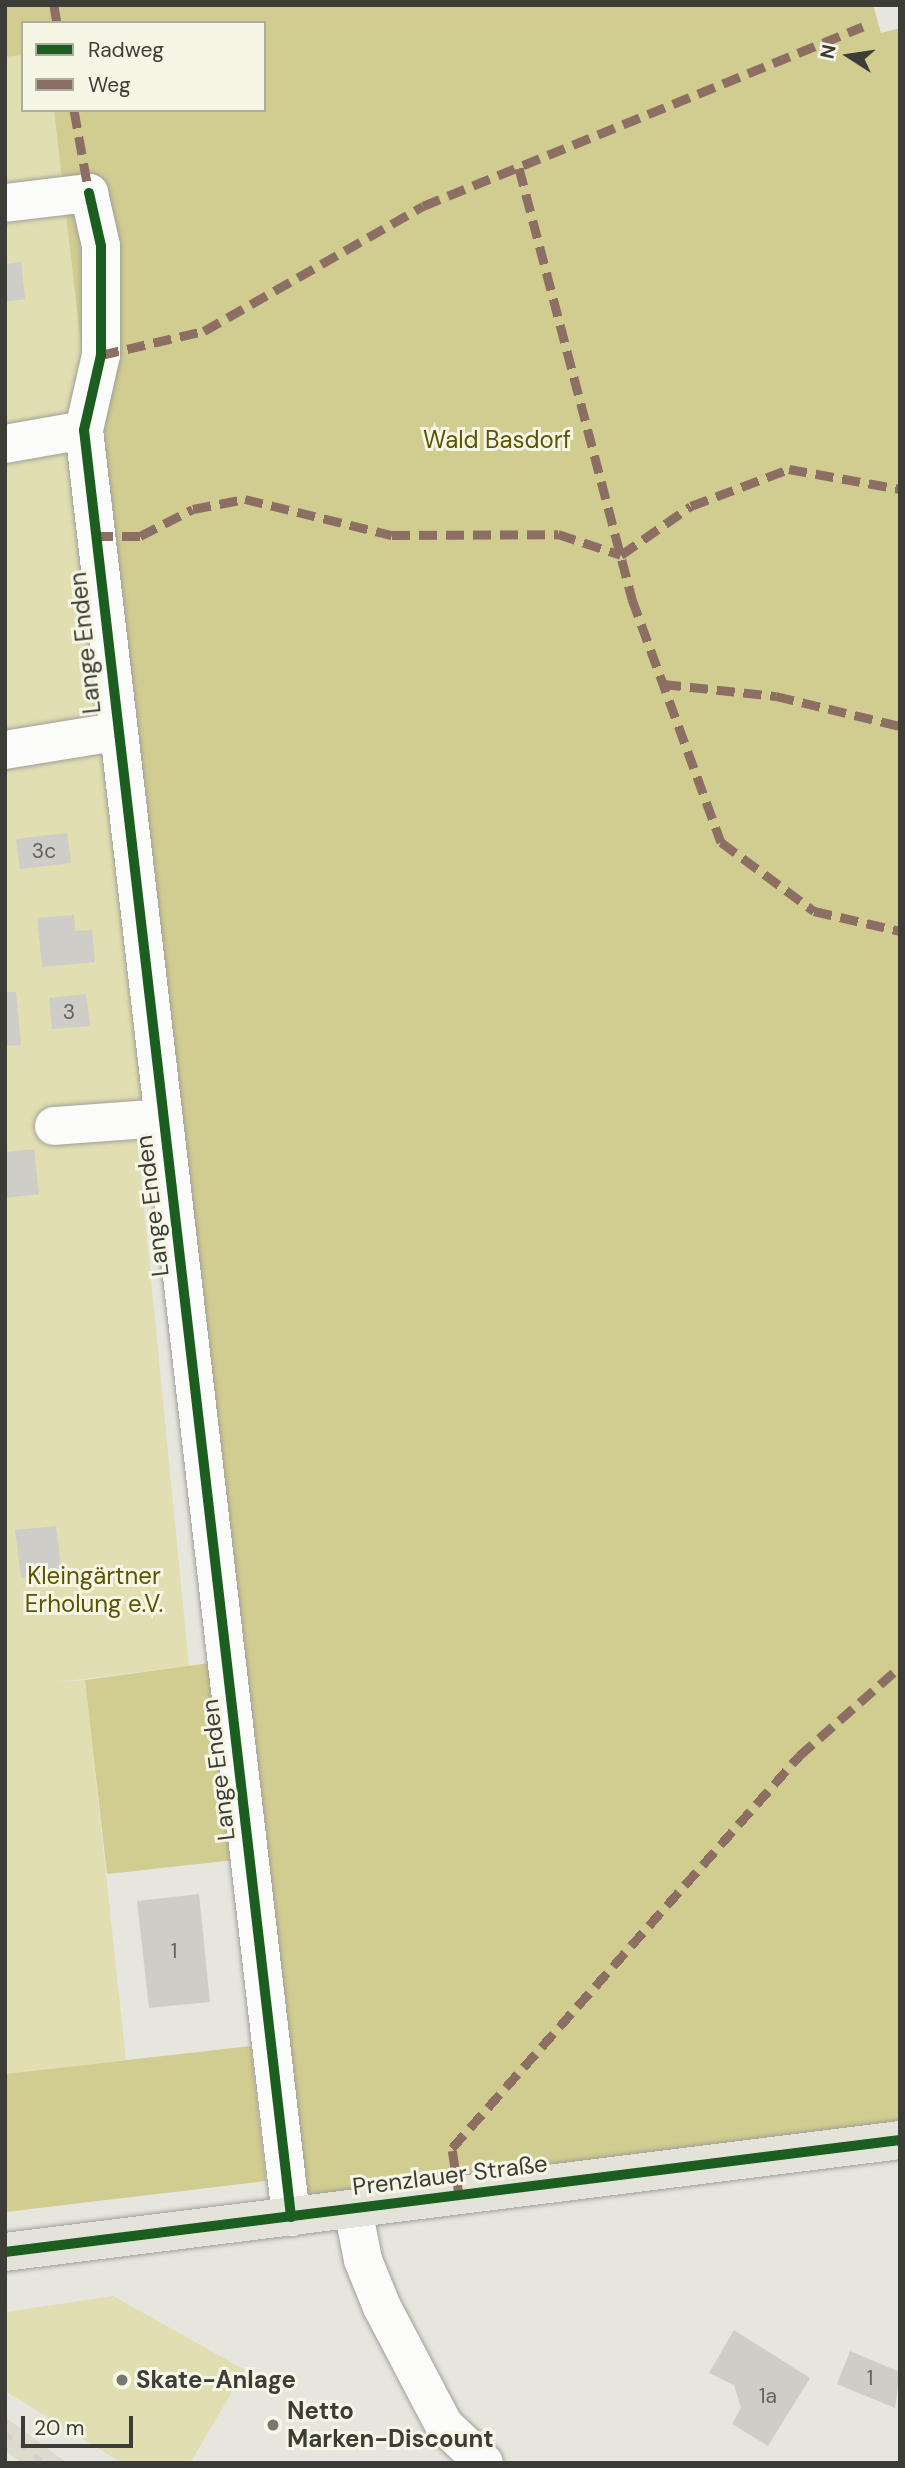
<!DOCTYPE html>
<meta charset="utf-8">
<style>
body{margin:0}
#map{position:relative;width:905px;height:2468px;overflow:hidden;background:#e6e5de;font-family:"DM Sans",sans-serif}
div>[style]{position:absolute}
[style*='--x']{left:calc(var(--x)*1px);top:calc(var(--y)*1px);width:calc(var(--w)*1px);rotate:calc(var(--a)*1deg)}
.built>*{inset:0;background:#dcdbcd}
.green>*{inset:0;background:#e1deb1}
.forest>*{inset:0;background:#d1cc90}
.building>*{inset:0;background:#cecdc8}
.roads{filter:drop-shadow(0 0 2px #a09f9a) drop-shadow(0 0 2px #a09f9a)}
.minor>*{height:38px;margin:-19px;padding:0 19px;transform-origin:19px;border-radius:19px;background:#fbfbfa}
.major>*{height:38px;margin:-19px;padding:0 19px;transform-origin:19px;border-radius:19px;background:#e3e3da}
.rail>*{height:5px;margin-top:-2.5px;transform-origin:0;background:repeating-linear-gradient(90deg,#d2d1d0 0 9px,transparent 0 18px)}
.quiet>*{height:9px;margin-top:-4.5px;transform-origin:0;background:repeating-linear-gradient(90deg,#8d6e63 0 18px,transparent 0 27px)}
.cycleway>*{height:10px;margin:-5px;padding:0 5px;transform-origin:5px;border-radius:5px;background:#1b5e20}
.dots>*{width:19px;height:19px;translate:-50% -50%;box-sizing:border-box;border:4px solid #f6f6e7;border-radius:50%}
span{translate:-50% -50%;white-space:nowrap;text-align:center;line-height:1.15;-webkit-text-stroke:6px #f6f6e7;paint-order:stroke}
.number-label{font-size:21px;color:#63625d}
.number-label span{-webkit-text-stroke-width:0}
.park-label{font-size:24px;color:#5b5501}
.street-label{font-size:24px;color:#3d3d37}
.poi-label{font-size:24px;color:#3d3d37;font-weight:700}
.left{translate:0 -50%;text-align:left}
.frame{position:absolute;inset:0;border:7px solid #3d3d37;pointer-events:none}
.legend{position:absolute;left:21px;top:21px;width:245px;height:91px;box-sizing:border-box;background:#f6f6e7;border:2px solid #acaca1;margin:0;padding:9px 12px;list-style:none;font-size:21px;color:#3d3d37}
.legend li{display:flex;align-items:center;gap:14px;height:35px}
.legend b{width:35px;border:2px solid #acaca1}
.north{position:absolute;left:814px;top:21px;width:70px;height:70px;-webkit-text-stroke:5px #f6f6e7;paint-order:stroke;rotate:282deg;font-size:19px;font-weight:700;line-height:28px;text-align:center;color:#3d3d37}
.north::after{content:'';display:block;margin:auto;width:24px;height:32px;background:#3d3d37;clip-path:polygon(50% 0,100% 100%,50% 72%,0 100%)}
.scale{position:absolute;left:21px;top:2416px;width:112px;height:32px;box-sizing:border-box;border:4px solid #3d3d37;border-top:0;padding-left:9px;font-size:21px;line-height:24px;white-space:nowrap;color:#3d3d37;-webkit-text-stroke:5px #f6f6e7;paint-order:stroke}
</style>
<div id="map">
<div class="built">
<div style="clip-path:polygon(5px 2417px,67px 2463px,22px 2463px,5px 2450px)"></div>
</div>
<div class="green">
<div style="clip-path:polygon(23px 55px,23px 110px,54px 110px,168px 1099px,6px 1124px,134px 1106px,189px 1666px,50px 1683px,85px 1680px,126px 2060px,5px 2074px,5px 57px)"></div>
<div style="clip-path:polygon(113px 2296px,245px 2370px,190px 2463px,122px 2463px,5px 2391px,7px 2312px)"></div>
</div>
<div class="forest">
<div style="clip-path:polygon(5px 5px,873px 5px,881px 33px,900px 28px,900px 2124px,303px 2197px,261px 1857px,107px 1874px,85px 1680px,232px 1660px,54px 110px,264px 110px,264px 23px,23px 23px,23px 55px,5px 57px)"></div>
<div style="clip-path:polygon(251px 2046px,266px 2181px,5px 2212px,5px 2074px)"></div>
</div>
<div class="building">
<div style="clip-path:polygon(21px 262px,25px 299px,5px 302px,5px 264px)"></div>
<div style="clip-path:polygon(67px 833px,71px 863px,20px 869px,16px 839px)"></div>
<div style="clip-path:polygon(74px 915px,75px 931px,92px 930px,95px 962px,42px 967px,37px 918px)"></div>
<div style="clip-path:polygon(5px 992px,16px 992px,21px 1045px,5px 1046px)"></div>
<div style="clip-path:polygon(86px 994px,90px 1026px,52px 1029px,49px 998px)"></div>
<div style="clip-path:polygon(34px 1149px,39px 1194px,5px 1198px,5px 1152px)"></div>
<div style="clip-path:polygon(56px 1526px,62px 1573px,21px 1578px,15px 1530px)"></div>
<div style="clip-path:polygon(199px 1894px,210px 2002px,149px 2008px,137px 1901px)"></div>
<div style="clip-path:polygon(734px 2330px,810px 2378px,768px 2446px,732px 2424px,741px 2408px,734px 2385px,709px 2373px)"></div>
<div style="clip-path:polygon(850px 2351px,900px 2372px,895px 2408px,837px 2384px)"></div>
</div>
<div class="roads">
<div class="minor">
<div style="--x:5;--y:203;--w:85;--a:-6.8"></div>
<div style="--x:89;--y:193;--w:54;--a:77.2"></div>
<div style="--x:101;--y:246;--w:109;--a:90"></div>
<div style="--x:101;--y:355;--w:77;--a:102.8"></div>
<div style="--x:84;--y:430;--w:1799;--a:83.39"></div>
<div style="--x:5;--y:444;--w:80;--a:-10"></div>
<div style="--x:5;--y:750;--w:111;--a:-9.3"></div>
<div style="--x:54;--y:1126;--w:109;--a:-4.2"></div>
<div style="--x:353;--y:2209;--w:52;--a:78.9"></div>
<div style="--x:363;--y:2260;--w:51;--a:68"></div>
<div style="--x:382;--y:2307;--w:133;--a:62.3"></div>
<div style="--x:444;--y:2425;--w:55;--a:43.5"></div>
</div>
<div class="major">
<div style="--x:5;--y:2252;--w:902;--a:-7.13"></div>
</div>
</div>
<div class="rail">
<div style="--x:5;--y:2433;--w:50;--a:36.9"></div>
</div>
<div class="quiet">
<div style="--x:54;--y:5;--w:18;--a:81"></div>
<div style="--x:74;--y:110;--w:84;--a:79.8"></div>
<div style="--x:519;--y:168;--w:446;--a:75.3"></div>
<div style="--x:632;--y:599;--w:259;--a:69.9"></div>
<div style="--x:721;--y:842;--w:116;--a:36.6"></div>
<div style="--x:814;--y:911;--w:88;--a:13.1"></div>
<div style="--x:101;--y:355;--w:106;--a:-13.1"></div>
<div style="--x:204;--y:331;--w:252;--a:-29.7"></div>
<div style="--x:423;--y:206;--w:475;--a:-22.2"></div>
<div style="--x:95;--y:536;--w:45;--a:0"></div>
<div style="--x:140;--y:536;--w:59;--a:-27"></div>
<div style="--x:193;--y:509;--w:53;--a:-10.9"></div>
<div style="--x:245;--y:499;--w:151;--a:13.8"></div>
<div style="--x:392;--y:535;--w:166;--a:-0.3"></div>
<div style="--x:558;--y:534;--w:66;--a:18.4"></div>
<div style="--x:621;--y:555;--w:85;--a:-35"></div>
<div style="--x:691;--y:506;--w:105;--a:-20.7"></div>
<div style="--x:789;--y:469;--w:113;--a:10.2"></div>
<div style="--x:663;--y:684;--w:114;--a:6.1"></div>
<div style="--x:776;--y:696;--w:128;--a:13.6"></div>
<div style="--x:459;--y:2195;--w:48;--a:-98.5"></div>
<div style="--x:452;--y:2148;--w:524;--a:-48.48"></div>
<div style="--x:799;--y:1756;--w:135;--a:-41.4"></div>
</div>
<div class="cycleway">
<div style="--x:89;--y:193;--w:54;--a:77.2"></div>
<div style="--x:101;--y:246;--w:109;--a:90"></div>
<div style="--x:101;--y:355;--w:77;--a:102.8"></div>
<div style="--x:84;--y:430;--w:1799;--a:83.39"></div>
<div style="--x:5;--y:2252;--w:902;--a:-7.13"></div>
</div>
<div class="dots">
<div style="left:122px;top:2380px;background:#787871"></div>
<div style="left:273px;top:2425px;background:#787871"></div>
</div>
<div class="number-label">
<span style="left:44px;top:851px">3c</span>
<span style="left:69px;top:1012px">3</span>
<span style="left:174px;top:1951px">1</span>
<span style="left:870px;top:2378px">1</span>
<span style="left:768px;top:2396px">1a</span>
</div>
<div class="park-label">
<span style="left:497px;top:440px">Wald Basdorf</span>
<span style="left:94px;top:1590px">Kleingärtner<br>Erholung e.V.</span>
</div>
<div class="street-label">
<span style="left:85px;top:643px;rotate:-96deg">Lange Enden</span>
<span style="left:152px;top:1206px;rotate:-97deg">Lange Enden</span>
<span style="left:218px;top:1770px;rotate:-97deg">Lange Enden</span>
<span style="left:450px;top:2175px;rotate:-7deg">Prenzlauer Straße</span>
</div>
<div class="poi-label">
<span class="left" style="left:136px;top:2380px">Skate-Anlage</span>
<span class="left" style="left:287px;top:2425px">Netto<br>Marken-Discount</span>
</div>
<div class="frame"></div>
<ul class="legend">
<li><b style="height:9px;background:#1b5e20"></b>Radweg</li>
<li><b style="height:9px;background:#8d6e63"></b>Weg</li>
</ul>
<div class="north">N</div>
<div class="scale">20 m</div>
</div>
